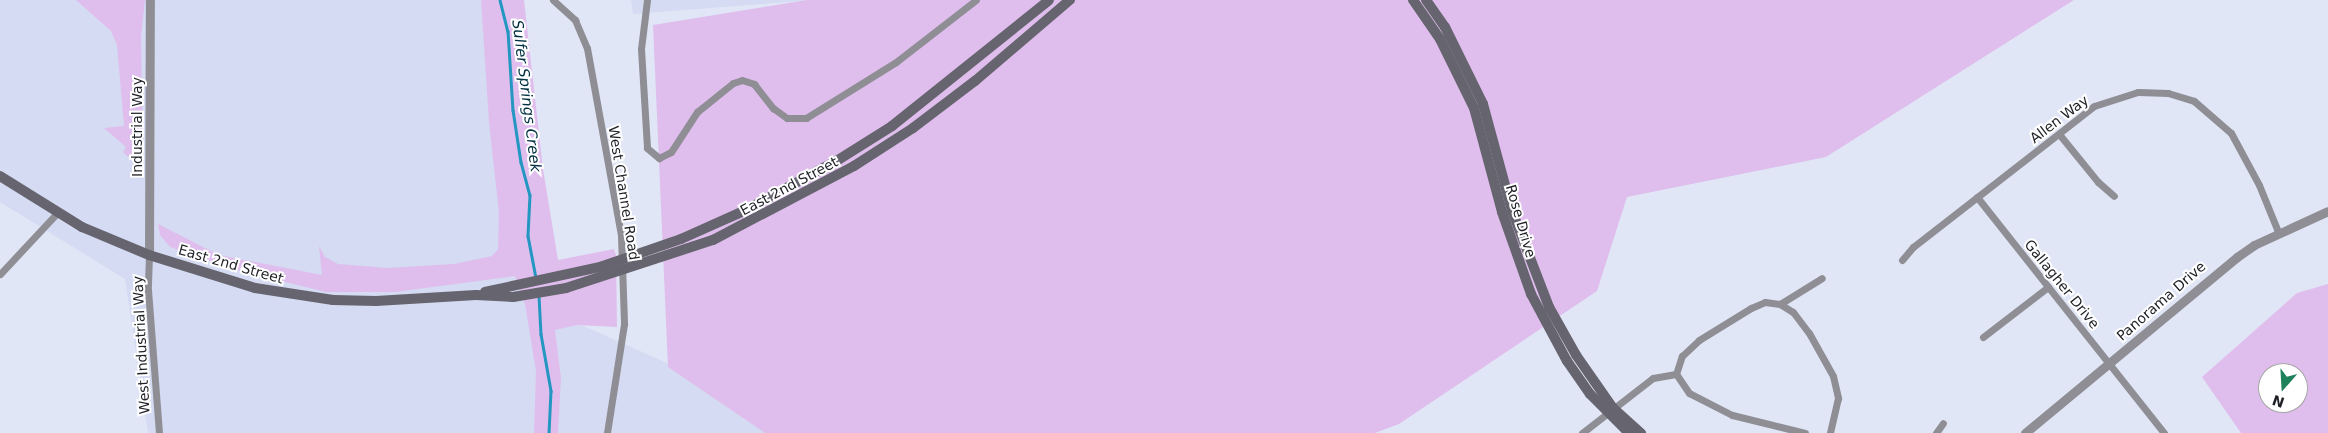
<!DOCTYPE html>
<style>
body{margin:0}
#map{position:relative;width:2328px;height:433px;overflow:hidden;background:#e1e6f6;font-family:"DejaVu Sans",sans-serif}
div>[style]{position:absolute}
[style*='--x']{left:calc(var(--x)*1px);top:calc(var(--y)*1px);width:calc(var(--w)*1px);rotate:calc(var(--a)*1deg)}
.built>*{inset:0;background:#d4dbf2}
.green>*{inset:0;background:#dfbeed}
.stream>*{height:2.5px;margin:-1.25px;padding:0 1.25px;transform-origin:1.25px;border-radius:1.25px;background:#2397c1}
.minor>*{height:7px;margin:-3.5px;padding:0 3.5px;transform-origin:3.5px;border-radius:3.5px;background:#8f8e95}
.tertiary>*{height:9px;margin:-4.5px;padding:0 4.5px;transform-origin:4.5px;border-radius:4.5px;background:#8f8e95}
.secondary>*{height:10px;margin:-5px;padding:0 5px;transform-origin:5px;border-radius:5px;background:#66646e}
span{translate:-50% -50%;white-space:nowrap;text-align:center;line-height:1.15;-webkit-text-stroke:4px #fff;paint-order:stroke}
.street-label{font-size:14px;color:#1e2026}
.water-label{font-size:15px;color:#003042;font-style:italic}
.north{position:absolute;left:2258px;top:363px;width:50px;height:50px;box-sizing:border-box;background:#fff;border:1px solid #a5a6a8;border-radius:50%;rotate:199deg;font-size:14px;font-weight:700;line-height:20px;text-align:center;color:#1e2026}
.north::after{content:'';display:block;margin:auto;width:18px;height:22px;background:#1d825c;clip-path:polygon(50% 0,100% 100%,50% 72%,0 100%)}
</style>
<div id="map">
<div class="built">
<div style="clip-path:polygon(0 0,509px 0,545px 309px,667px 363px,765px 433px,148px 433px,125px 279px,0 202px)"></div>
<div style="clip-path:polygon(631px 0,812px 0,633px 14px)"></div>
</div>
<div class="green">
<div style="clip-path:polygon(76px 0,145px 0,141px 37px,143px 159px,127px 156px,123px 152px,126px 147px,104px 128px,124px 126px,117px 45px,111px 31px)"></div>
<div style="clip-path:polygon(481px 0,524px 0,543px 169px,558px 260px,614px 249px,616px 255px,617px 327px,577px 325px,555px 330px,561px 378px,558px 433px,534px 433px,536px 371px,525px 304px,515px 276px,395px 292px,326px 292px,229px 268px,170px 247px,160px 235px,158px 224px,219px 255px,322px 275px,319px 246px,325px 257px,338px 264px,388px 268px,454px 264px,492px 256px,498px 249px,499px 213px,489px 122px)"></div>
<div style="clip-path:polygon(807px 0,2074px 0,1826px 157px,1627px 197px,1597px 291px,1399px 424px,1375px 433px,765px 433px,668px 367px,653px 25px)"></div>
<div style="clip-path:polygon(evenodd,2328px 284px,2328px 433px,2241px 433px,2202px 377px,2297px 293px,2328px 284px,2268px 373px,2298px 373px,2298px 403px,2268px 403px,2268px 373px)"></div>
</div>
<div class="stream">
<div style="--x:500;--y:0;--w:32;--a:76"></div>
<div style="--x:508;--y:31;--w:79;--a:86.4"></div>
<div style="--x:513;--y:110;--w:53;--a:81.3"></div>
<div style="--x:521;--y:162;--w:34;--a:75"></div>
<div style="--x:530;--y:195;--w:41;--a:92.8"></div>
<div style="--x:528;--y:236;--w:43;--a:79.2"></div>
<div style="--x:539;--y:296;--w:38;--a:87"></div>
<div style="--x:541;--y:334;--w:58;--a:80"></div>
<div style="--x:551;--y:391;--w:42;--a:92.7"></div>
</div>
<div class="minor">
<div style="--x:553;--y:0;--w:30;--a:42"></div>
<div style="--x:575;--y:20;--w:30;--a:67"></div>
<div style="--x:587;--y:48;--w:191;--a:79.7"></div>
<div style="--x:621;--y:236;--w:88;--a:88"></div>
<div style="--x:624;--y:324;--w:110;--a:98.9"></div>
<div style="--x:647;--y:0;--w:49;--a:97"></div>
<div style="--x:641;--y:49;--w:99;--a:86.5"></div>
<div style="--x:647;--y:148;--w:16;--a:40"></div>
<div style="--x:659;--y:158;--w:13;--a:-27"></div>
<div style="--x:671;--y:152;--w:48;--a:-57"></div>
<div style="--x:697;--y:112;--w:46;--a:-38.9"></div>
<div style="--x:733;--y:83;--w:9;--a:-18"></div>
<div style="--x:742;--y:80;--w:13;--a:18"></div>
<div style="--x:754;--y:84;--w:31;--a:52"></div>
<div style="--x:773;--y:108;--w:17;--a:36"></div>
<div style="--x:787;--y:118;--w:19;--a:0"></div>
<div style="--x:806;--y:118;--w:106;--a:-31.9"></div>
<div style="--x:896;--y:62;--w:101;--a:-37.8"></div>
<div style="--x:2059;--y:134;--w:62;--a:50.9"></div>
<div style="--x:2098;--y:182;--w:21;--a:41"></div>
<div style="--x:1977;--y:197;--w:301;--a:51.6"></div>
<div style="--x:149;--y:255;--w:35;--a:92"></div>
<div style="--x:148;--y:290;--w:143;--a:85.6"></div>
<div style="--x:1902;--y:260;--w:17;--a:-50"></div>
<div style="--x:1913;--y:247;--w:229;--a:-37.9"></div>
<div style="--x:2094;--y:106;--w:46;--a:-17.7"></div>
<div style="--x:2138;--y:92;--w:30;--a:2"></div>
<div style="--x:2168;--y:93;--w:27;--a:17"></div>
<div style="--x:2194;--y:101;--w:49;--a:40.9"></div>
<div style="--x:2231;--y:133;--w:59;--a:61.7"></div>
<div style="--x:2259;--y:185;--w:53;--a:67.8"></div>
<div style="--x:0;--y:274;--w:83;--a:-46.9"></div>
<div style="--x:1780;--y:304;--w:49;--a:-31.8"></div>
<div style="--x:1983;--y:337;--w:82;--a:-37.6"></div>
<div style="--x:1582;--y:433;--w:90;--a:-37.8"></div>
<div style="--x:1653;--y:378;--w:23;--a:-10"></div>
<div style="--x:1805;--y:433;--w:75;--a:-166.1"></div>
<div style="--x:1732;--y:415;--w:48;--a:-152.9"></div>
<div style="--x:1689;--y:393;--w:23;--a:-124"></div>
<div style="--x:1676;--y:374;--w:19;--a:-72"></div>
<div style="--x:1682;--y:356;--w:23;--a:-43"></div>
<div style="--x:1699;--y:340;--w:61;--a:-31.6"></div>
<div style="--x:1751;--y:308;--w:15;--a:-23"></div>
<div style="--x:1765;--y:302;--w:15;--a:8"></div>
<div style="--x:1780;--y:304;--w:15;--a:32"></div>
<div style="--x:1793;--y:312;--w:26;--a:53"></div>
<div style="--x:1809;--y:333;--w:49;--a:60.8"></div>
<div style="--x:1833;--y:376;--w:23;--a:77"></div>
<div style="--x:1838;--y:398;--w:36;--a:103"></div>
<div style="--x:1936;--y:433;--w:12;--a:-55"></div>
</div>
<div class="tertiary">
<div style="--x:149;--y:255;--w:255;--a:-89.8"></div>
<div style="--x:2025;--y:433;--w:276;--a:-39.7"></div>
<div style="--x:2237;--y:257;--w:21;--a:-35"></div>
<div style="--x:2254;--y:245;--w:81;--a:-24.7"></div>
</div>
<div class="secondary">
<div style="--x:1413;--y:0;--w:47;--a:55.3"></div>
<div style="--x:1440;--y:39;--w:77;--a:63.8"></div>
<div style="--x:1474;--y:108;--w:108;--a:74.9"></div>
<div style="--x:1502;--y:212;--w:87;--a:70.5"></div>
<div style="--x:1531;--y:294;--w:76;--a:61.8"></div>
<div style="--x:1567;--y:361;--w:40;--a:55.1"></div>
<div style="--x:1590;--y:394;--w:55;--a:45"></div>
<div style="--x:1426;--y:0;--w:33;--a:55"></div>
<div style="--x:1445;--y:27;--w:86;--a:63.7"></div>
<div style="--x:1483;--y:104;--w:111;--a:74.8"></div>
<div style="--x:1512;--y:211;--w:103;--a:68.9"></div>
<div style="--x:1549;--y:307;--w:55;--a:60.6"></div>
<div style="--x:1576;--y:355;--w:65;--a:55.1"></div>
<div style="--x:1613;--y:408;--w:38;--a:42"></div>
<div style="--x:0;--y:176;--w:97;--a:31.9"></div>
<div style="--x:82;--y:227;--w:73;--a:22.7"></div>
<div style="--x:149;--y:255;--w:111;--a:17.3"></div>
<div style="--x:255;--y:288;--w:79;--a:8.7"></div>
<div style="--x:333;--y:300;--w:43;--a:1.3"></div>
<div style="--x:376;--y:301;--w:100;--a:-3.4"></div>
<div style="--x:476;--y:295;--w:37;--a:3"></div>
<div style="--x:513;--y:297;--w:54;--a:-9.6"></div>
<div style="--x:566;--y:288;--w:155;--a:-18.1"></div>
<div style="--x:713;--y:240;--w:159;--a:-27.7"></div>
<div style="--x:854;--y:166;--w:70;--a:-32.8"></div>
<div style="--x:913;--y:128;--w:78;--a:-37.2"></div>
<div style="--x:975;--y:81;--w:125;--a:-40.5"></div>
<div style="--x:485;--y:292;--w:118;--a:-12.3"></div>
<div style="--x:600;--y:267;--w:86;--a:-19.1"></div>
<div style="--x:681;--y:239;--w:69;--a:-24"></div>
<div style="--x:744;--y:211;--w:107;--a:-28.5"></div>
<div style="--x:838;--y:160;--w:64;--a:-32.2"></div>
<div style="--x:892;--y:126;--w:201;--a:-38.7"></div>
</div>
<div class="street-label">
<span style="left:2059px;top:119px;rotate:-37deg">Allen Way</span>
<span style="left:137px;top:127px;rotate:-90deg">Industrial Way</span>
<span style="left:789px;top:186px;rotate:-28deg">East 2nd Street</span>
<span style="left:624px;top:193px;rotate:81deg">West Channel Road</span>
<span style="left:1521px;top:221px;rotate:74deg">Rose Drive</span>
<span style="left:231px;top:264px;rotate:16deg">East 2nd Street</span>
<span style="left:2062px;top:284px;rotate:51deg">Gallagher Drive</span>
<span style="left:2161px;top:301px;rotate:-41deg">Panorama Drive</span>
<span style="left:141px;top:345px;rotate:-93deg">West Industrial Way</span>
</div>
<div class="water-label">
<span style="left:526px;top:96px;rotate:83deg">Sulfer Springs Creek</span>
</div>
<div class="north">N</div>
</div>
